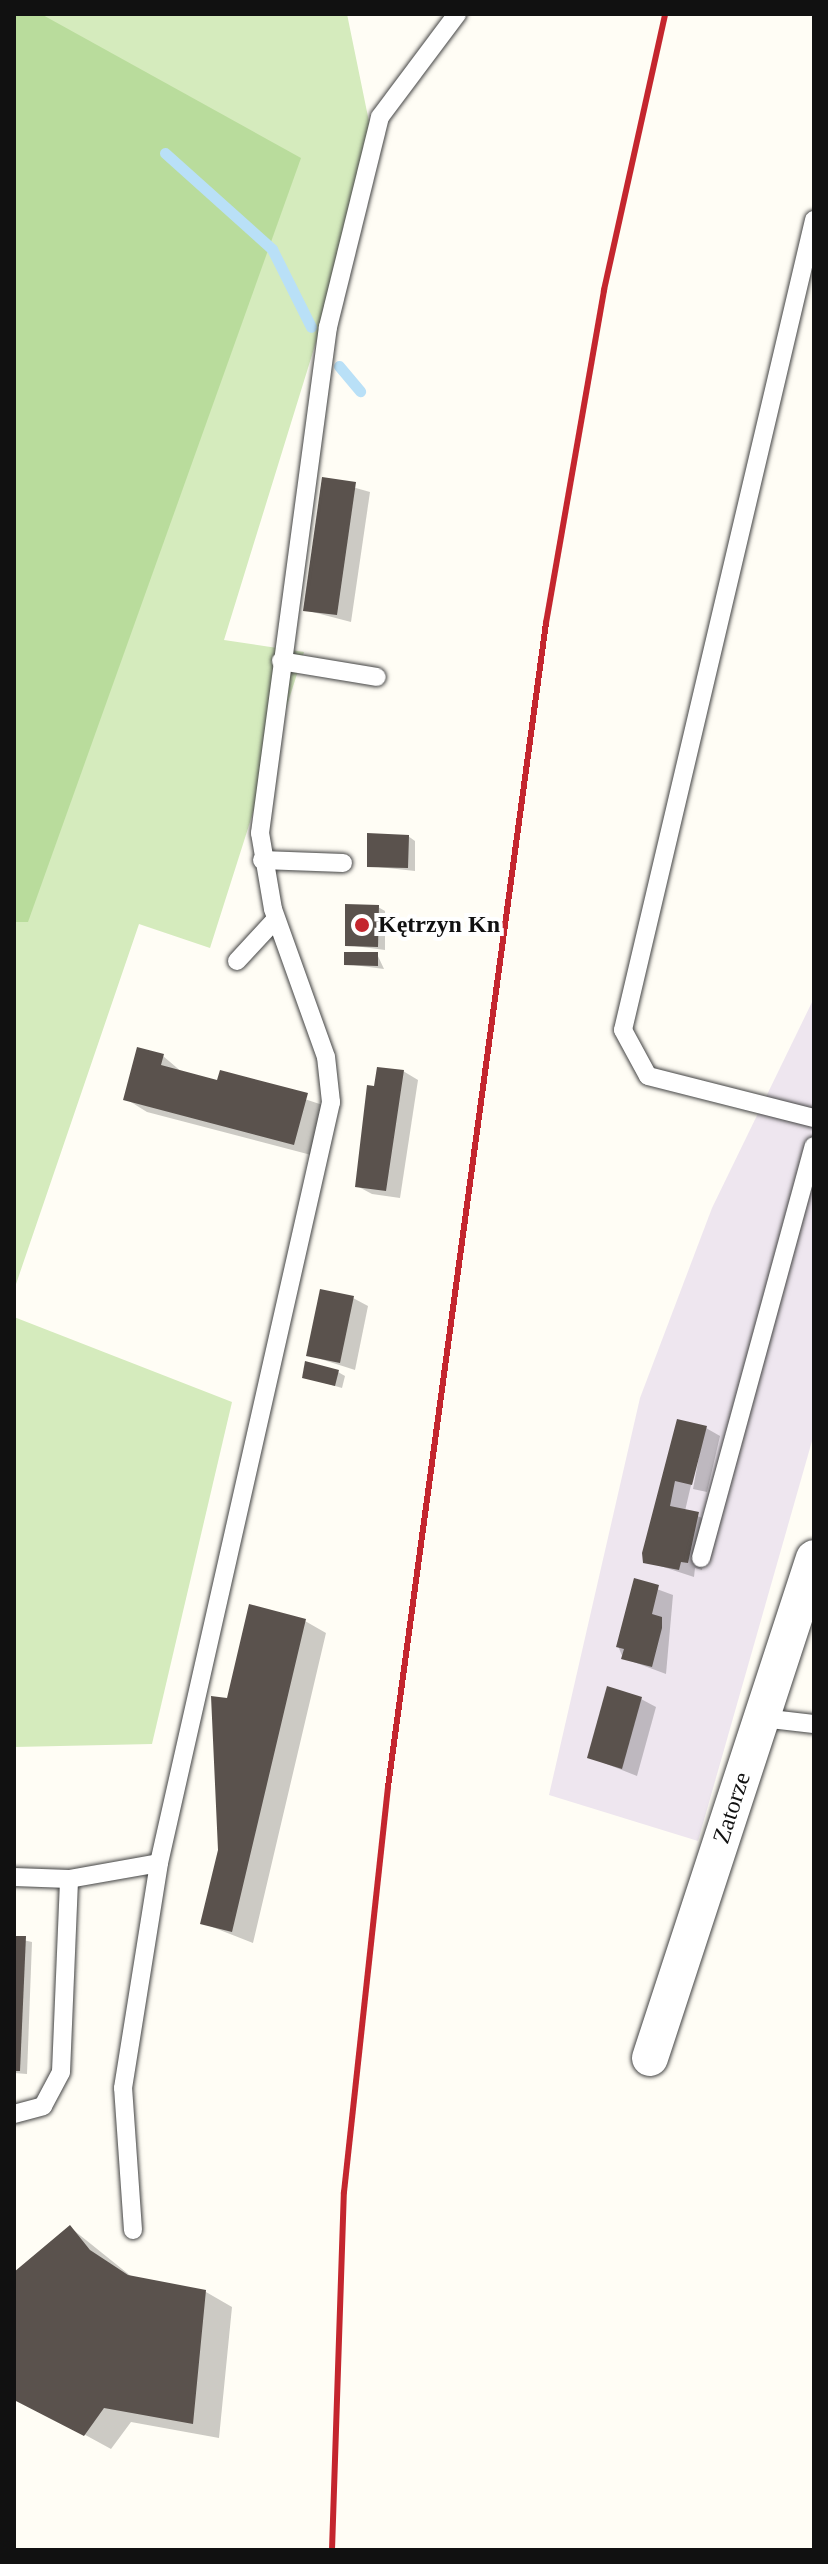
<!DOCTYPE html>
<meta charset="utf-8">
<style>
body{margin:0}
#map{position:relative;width:828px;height:2564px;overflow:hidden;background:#fffdf5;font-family:Georgia,serif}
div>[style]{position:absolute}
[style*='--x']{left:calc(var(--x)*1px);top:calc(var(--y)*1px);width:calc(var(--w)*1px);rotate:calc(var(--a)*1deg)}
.industrial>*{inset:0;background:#eee6ef}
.green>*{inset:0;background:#d5ebbd}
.forest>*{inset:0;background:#b9dc9c}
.shadow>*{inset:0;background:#0003}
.stream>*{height:11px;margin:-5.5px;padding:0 5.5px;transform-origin:5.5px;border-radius:5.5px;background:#b9e0f7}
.building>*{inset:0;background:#5a524d}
.roads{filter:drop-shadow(0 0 2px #444) drop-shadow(0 0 2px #444)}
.service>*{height:18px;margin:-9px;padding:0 9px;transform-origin:9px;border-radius:9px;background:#fff}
.minor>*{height:36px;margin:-18px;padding:0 18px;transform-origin:18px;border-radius:18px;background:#fff}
.rail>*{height:6px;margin:-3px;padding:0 3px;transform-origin:3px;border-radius:3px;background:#c4262e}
.dots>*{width:22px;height:22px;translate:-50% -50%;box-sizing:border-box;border:4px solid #fff;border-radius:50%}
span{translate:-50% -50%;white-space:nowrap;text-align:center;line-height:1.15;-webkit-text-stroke:8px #fff;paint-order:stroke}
.poi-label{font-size:24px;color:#111;font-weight:700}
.left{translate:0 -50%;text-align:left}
.street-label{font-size:24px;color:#111}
.frame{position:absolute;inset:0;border:16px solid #111;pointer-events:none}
</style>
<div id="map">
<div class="industrial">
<div style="clip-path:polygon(814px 998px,814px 1434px,698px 1841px,549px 1795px,640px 1398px,712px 1208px)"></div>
</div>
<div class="green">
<div style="clip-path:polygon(14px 14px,347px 14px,375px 151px,224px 640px,304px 652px,210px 948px,139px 924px,14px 1290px)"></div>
<div style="clip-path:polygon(14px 1317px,232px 1402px,152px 1744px,14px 1747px)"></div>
</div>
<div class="forest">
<div style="clip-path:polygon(14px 14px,41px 14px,301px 158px,28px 922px,14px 922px)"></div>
</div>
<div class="shadow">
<div style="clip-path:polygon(324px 479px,370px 492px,351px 622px,305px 610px)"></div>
<div style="clip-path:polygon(408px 836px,415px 841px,415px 871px,369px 866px)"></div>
<div style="clip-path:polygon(378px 907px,385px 911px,385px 950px,347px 945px)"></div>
<div style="clip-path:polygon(377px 954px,384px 969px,346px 964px)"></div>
<div style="clip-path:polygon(163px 1056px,183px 1073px,219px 1083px,222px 1072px,329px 1107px,315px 1156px,147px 1112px,126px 1099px)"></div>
<div style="clip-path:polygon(403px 1071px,418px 1080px,400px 1198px,372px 1194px,357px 1186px,376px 1088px)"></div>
<div style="clip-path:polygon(353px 1298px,368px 1306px,355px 1370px,308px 1355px)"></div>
<div style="clip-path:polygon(338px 1372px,345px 1376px,342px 1388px,304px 1377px)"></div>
<div style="clip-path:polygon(678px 1422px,706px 1428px,720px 1436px,707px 1492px,693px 1489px,704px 1429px,685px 1511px,712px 1522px,702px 1570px,695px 1568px,694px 1577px,645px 1561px)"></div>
<div style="clip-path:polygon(635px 1581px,673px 1595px,666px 1674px,623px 1658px,618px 1646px)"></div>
<div style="clip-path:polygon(305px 1621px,326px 1633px,253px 1943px,202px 1923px,220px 1850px,228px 1700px)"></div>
<div style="clip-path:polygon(641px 1699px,656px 1707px,637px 1776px,589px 1757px)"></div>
<div style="clip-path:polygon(14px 1938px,32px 1942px,27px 2074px,14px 2073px)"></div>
<div style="clip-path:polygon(71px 2228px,132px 2277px,206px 2292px,232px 2307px,219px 2438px,131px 2422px,111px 2449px,14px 2396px,14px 2275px)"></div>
</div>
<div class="stream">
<div style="--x:165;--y:153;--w:144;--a:41.9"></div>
<div style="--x:272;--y:249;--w:87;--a:63.4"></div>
<div style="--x:339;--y:366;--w:33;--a:50"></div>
</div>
<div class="building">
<div style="clip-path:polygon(322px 477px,356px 482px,337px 615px,303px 611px)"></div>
<div style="clip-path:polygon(367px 833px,409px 835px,408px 868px,367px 867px)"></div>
<div style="clip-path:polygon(345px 904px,379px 905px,378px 947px,345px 946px)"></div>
<div style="clip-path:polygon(344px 952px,378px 952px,378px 966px,344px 965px)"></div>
<div style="clip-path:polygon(137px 1047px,164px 1054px,161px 1065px,217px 1080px,220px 1070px,308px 1093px,294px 1145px,123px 1100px)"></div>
<div style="clip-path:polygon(377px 1067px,404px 1070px,386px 1191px,355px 1187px,367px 1085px,374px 1086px)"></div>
<div style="clip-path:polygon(320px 1289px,354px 1296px,340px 1363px,306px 1356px)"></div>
<div style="clip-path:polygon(305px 1361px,339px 1370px,335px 1386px,302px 1378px)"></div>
<div style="clip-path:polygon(677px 1419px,707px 1426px,692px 1485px,675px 1481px,670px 1506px,699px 1512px,688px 1563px,681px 1562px,679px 1570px,643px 1563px,642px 1553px)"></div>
<div style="clip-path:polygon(634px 1578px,659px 1585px,652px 1614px,662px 1617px,662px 1628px,652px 1667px,621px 1659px,624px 1649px,616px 1647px)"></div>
<div style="clip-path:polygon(249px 1604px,306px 1619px,232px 1932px,200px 1924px,218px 1850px,211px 1696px,227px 1698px)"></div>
<div style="clip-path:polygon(607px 1686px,642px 1697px,622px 1769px,587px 1758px)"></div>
<div style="clip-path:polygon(14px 1936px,26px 1936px,20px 2071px,14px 2071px)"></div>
<div style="clip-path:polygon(70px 2225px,90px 2250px,128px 2275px,206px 2290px,193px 2424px,104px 2408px,84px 2436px,14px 2400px,14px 2272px)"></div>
</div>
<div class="roads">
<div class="service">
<div style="--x:814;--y:220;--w:832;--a:103.27"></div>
<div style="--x:623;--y:1030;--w:52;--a:61.5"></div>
<div style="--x:648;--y:1076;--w:171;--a:14.2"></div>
<div style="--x:281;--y:661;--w:97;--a:9.5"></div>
<div style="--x:262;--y:860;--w:81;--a:2.1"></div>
<div style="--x:237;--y:961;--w:56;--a:-47.2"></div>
<div style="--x:701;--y:1558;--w:427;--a:-74.7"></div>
<div style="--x:762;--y:1718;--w:52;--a:6.6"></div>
<div style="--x:14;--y:1877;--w:55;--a:2.1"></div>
<div style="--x:69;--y:1879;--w:91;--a:-10.1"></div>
<div style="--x:14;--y:2114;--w:30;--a:-15"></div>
<div style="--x:43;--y:2106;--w:38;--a:-62"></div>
<div style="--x:61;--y:2072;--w:193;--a:-87.6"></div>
<div style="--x:133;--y:2230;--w:142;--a:-94"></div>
<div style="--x:123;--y:2088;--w:228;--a:-80.9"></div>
<div style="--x:159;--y:1863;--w:780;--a:-77.26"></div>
<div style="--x:331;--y:1102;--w:45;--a:-96.3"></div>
<div style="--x:326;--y:1057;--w:157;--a:-109.7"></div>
<div style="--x:273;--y:909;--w:77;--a:-99.7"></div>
<div style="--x:260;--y:833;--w:511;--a:-82.35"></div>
<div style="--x:328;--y:327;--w:216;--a:-76.1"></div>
<div style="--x:380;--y:117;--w:129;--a:-53.2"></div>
</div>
<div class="minor">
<div style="--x:650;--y:2058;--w:526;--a:-71.84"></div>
</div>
</div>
<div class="rail">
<div style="--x:332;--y:2550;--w:358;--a:-88.1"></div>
<div style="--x:344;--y:2192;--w:407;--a:-83.8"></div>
<div style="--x:388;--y:1787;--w:1175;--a:-82.27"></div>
<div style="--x:546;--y:623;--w:338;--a:-80.1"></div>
<div style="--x:604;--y:290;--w:283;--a:-77.5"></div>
</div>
<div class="dots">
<div style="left:362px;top:925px;background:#c4262e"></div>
</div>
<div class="poi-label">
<span class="left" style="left:378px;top:925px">Kętrzyn Kn</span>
</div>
<div class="street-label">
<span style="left:732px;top:1808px;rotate:-72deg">Zatorze</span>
</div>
<div class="frame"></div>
</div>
